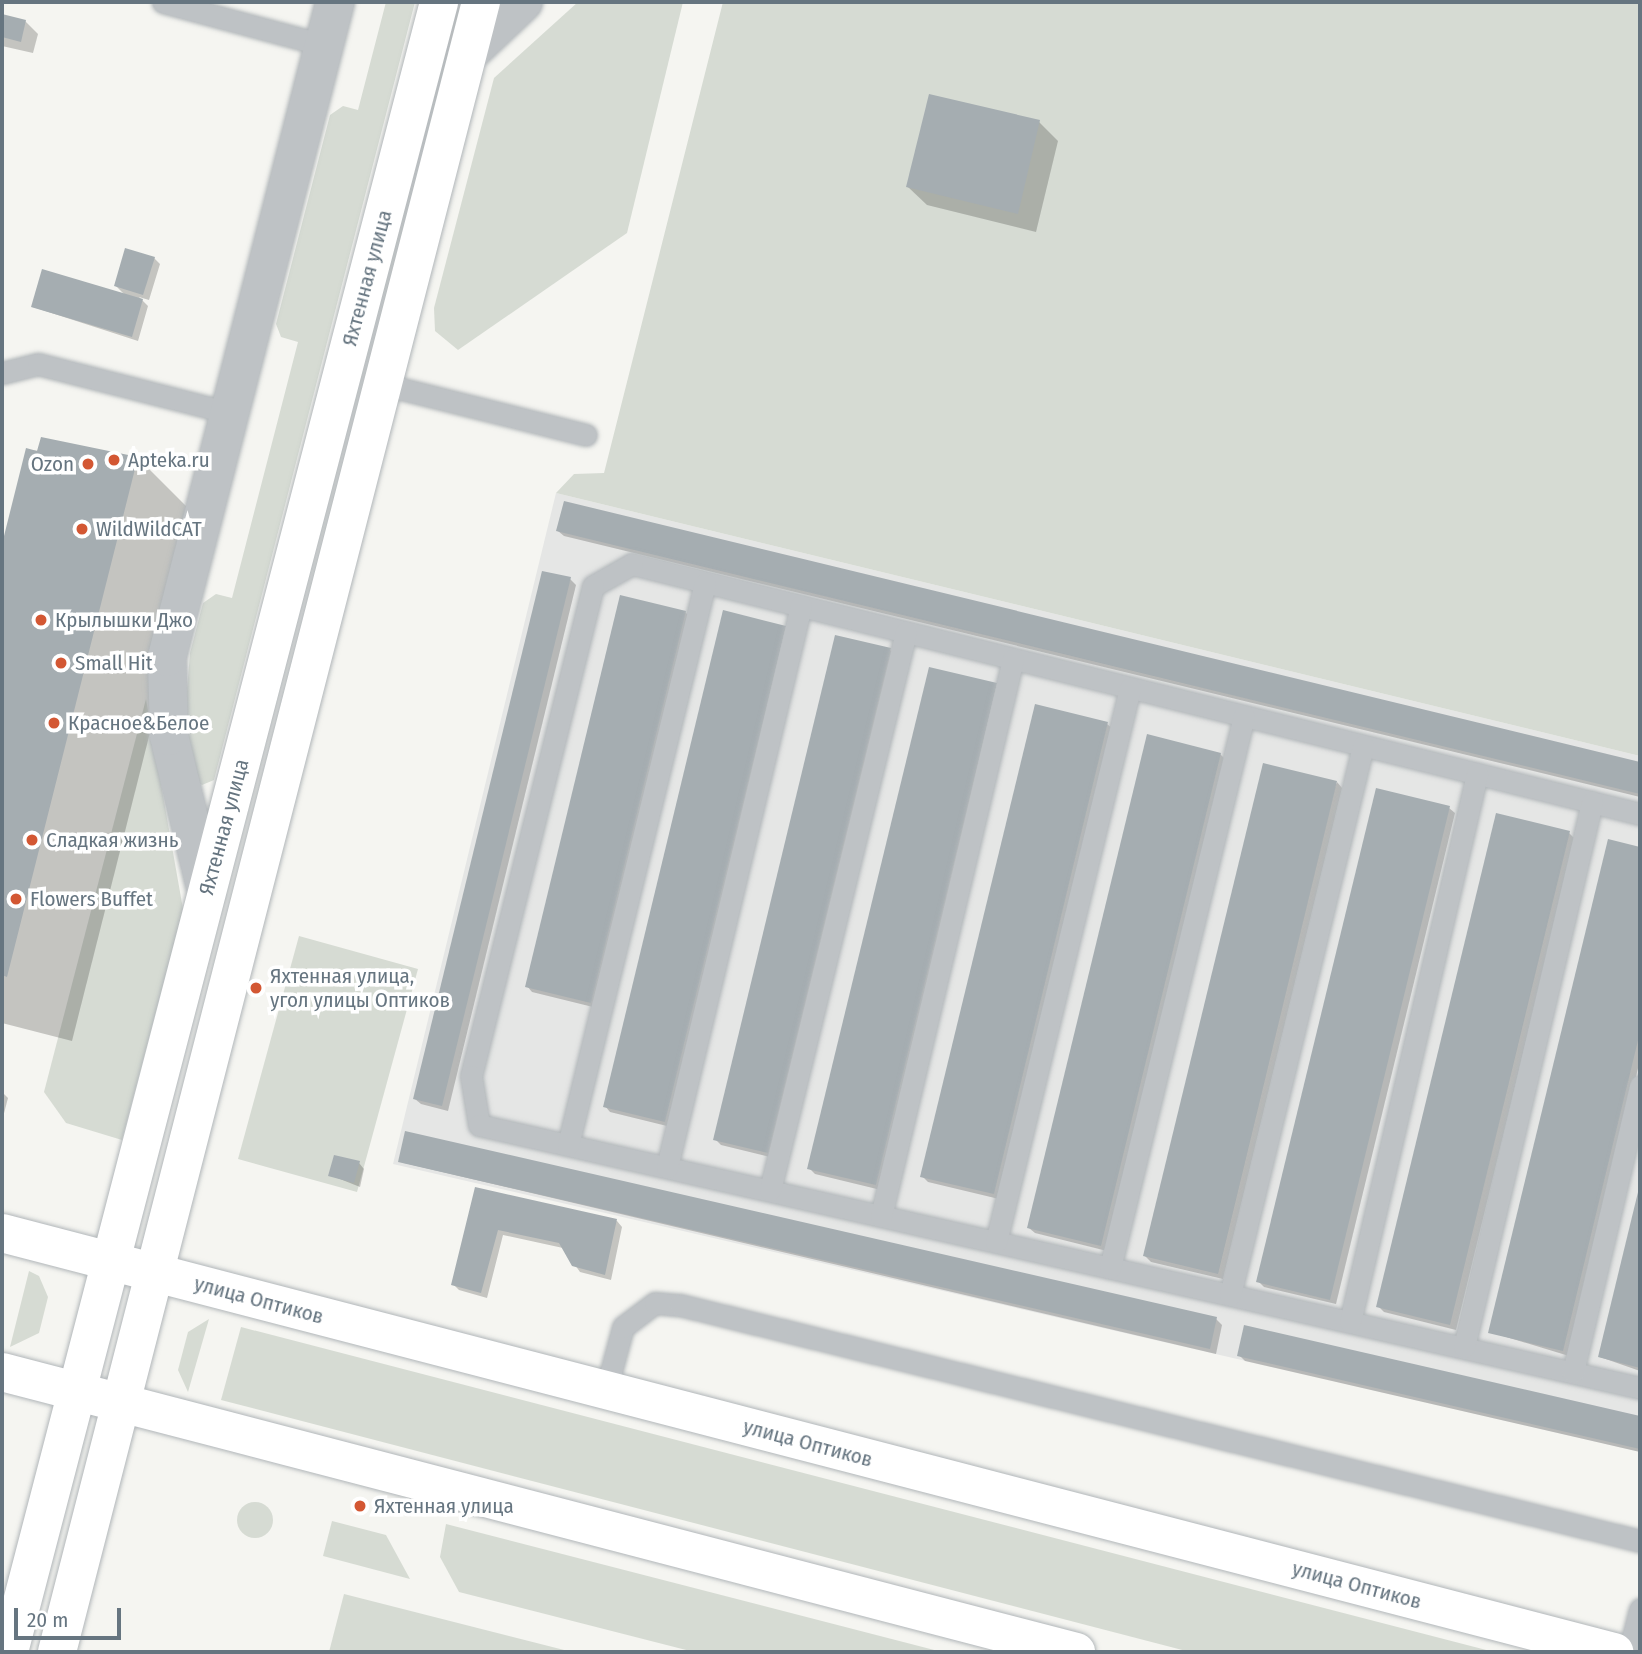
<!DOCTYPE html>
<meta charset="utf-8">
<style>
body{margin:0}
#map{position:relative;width:1642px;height:1654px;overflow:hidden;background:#f5f5f1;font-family:"Fira Sans Condensed",sans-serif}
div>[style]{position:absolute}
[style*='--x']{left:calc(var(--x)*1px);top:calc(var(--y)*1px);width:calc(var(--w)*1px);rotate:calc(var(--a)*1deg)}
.built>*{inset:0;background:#e5e6e5}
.green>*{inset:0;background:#d6dbd3}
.round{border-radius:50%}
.shadow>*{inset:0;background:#0003}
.building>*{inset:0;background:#a5adb1}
.roads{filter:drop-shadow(0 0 2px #b1b6b9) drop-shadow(0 0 2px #b1b6b9)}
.lane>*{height:21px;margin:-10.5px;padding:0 10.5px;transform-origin:10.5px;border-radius:10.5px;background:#bec2c5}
.street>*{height:38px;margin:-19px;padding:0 19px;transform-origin:19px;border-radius:19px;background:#bec2c5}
.secondary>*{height:38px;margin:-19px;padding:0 19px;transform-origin:19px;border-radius:19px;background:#fff}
.dots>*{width:19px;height:19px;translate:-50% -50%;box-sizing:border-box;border:4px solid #fff;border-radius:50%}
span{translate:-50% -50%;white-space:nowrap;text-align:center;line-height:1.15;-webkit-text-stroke:7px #fff;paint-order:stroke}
.street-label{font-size:21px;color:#667580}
.poi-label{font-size:21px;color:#667580}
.left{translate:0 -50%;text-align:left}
.right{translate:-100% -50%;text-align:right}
.frame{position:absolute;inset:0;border:4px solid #667580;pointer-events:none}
.scale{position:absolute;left:14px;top:1608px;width:107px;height:32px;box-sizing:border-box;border:4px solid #667580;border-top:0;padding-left:9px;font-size:21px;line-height:24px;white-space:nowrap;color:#667580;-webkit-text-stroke:5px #fff;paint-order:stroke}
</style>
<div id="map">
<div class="built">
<div style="clip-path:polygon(556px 493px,1640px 756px,1640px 1452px,393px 1164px)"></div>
</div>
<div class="green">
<div style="clip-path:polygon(386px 2px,415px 2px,214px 780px,202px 785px,196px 781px,185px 715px,190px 653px,203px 603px,216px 594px,232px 598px,298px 342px,281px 337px,276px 324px,330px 115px,343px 106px,358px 110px)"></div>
<div style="clip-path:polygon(578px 2px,683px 2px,627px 233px,458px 350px,435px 331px,434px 308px,494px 78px)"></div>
<div style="clip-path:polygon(723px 2px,1640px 2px,1640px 756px,556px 493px,574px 474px,604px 473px)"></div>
<div style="clip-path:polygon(146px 699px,183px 909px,122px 1140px,66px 1123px,44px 1092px)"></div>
<div style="clip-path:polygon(299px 936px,418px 969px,357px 1192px,238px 1159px)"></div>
<div style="clip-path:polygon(29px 1271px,39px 1276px,48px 1297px,39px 1333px,10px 1347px)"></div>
<div style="clip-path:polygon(209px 1319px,188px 1392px,178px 1370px,188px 1332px)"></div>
<div style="clip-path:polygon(241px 1327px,1494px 1652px,1190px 1652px,221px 1400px)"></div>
<div class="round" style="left:237px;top:1502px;width:36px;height:36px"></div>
<div style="clip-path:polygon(332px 1521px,386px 1535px,410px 1579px,323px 1556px)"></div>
<div style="clip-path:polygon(446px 1524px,942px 1652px,694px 1652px,459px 1592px,440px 1557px)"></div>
<div style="clip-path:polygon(344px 1594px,572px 1652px,329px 1652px)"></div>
</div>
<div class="shadow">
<div style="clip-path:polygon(2px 16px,25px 21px,38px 34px,33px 53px,2px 46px)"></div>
<div style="clip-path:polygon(1039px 122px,1058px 141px,1036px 232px,927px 205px,908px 187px)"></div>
<div style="clip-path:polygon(154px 258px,160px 264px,149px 300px,139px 297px,148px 306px,138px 341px,33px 307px,125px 295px,116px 286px)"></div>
<div style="clip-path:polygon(27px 450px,138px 458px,203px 523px,72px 1041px,2px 1023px,2px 551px)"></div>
<div style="clip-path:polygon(565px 503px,1640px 764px,1640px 797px,564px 536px,558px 531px)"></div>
<div style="clip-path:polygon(570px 579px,576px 585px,448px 1111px,421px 1104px,415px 1099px)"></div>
<div style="clip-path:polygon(685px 612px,691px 618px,597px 1008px,532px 992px,527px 986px)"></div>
<div style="clip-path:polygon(785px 627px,671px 1127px,610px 1112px,605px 1106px)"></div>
<div style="clip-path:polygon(890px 650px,896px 656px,774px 1158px,721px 1145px,715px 1139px)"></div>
<div style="clip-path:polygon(996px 685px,881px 1190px,815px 1174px,809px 1168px)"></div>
<div style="clip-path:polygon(1107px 724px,1113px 729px,999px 1199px,928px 1182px,922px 1176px)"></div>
<div style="clip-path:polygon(1220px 754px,1226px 760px,1107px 1251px,1035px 1233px,1029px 1228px)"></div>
<div style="clip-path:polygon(1337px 782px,1342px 788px,1223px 1279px,1151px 1262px,1145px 1256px)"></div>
<div style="clip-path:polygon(1449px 808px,1455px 813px,1336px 1304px,1264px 1287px,1258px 1281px)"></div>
<div style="clip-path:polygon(1569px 833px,1575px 839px,1456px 1330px,1384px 1312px,1378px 1306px)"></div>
<div style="clip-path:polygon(1610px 841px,1640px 849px,1640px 1060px,1569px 1356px,1490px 1332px)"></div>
<div style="clip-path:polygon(2px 1092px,8px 1098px,2px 1121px)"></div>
<div style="clip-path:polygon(400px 1162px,1216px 1319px,1222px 1325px,1216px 1354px)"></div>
<div style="clip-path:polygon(359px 1163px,364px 1169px,360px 1187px,330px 1175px)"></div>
<div style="clip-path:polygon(476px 1189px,617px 1221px,622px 1227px,611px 1280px,580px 1272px,563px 1248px,503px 1235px,487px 1298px,459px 1290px,453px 1284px)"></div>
<div style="clip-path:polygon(1640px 1192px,1640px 1371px,1600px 1357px)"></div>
<div style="clip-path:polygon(1246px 1327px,1640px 1418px,1640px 1452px,1245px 1361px,1239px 1355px)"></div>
</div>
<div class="building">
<div style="clip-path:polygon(2px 14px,26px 20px,21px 42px,2px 37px)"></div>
<div style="clip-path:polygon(929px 94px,1040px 120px,1018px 214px,906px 187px)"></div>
<div style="clip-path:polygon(125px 248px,155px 257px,143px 295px,114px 286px)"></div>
<div style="clip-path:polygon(42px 269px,143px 299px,132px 337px,31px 307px)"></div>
<div style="clip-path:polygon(41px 437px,138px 457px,7px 977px,2px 975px,2px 544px,26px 448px,37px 451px)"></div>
<div style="clip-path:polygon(564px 501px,1640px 762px,1640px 794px,556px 531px)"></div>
<div style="clip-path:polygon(542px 571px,571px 577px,442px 1106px,413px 1099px)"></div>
<div style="clip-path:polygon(620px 595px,686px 611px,591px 1003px,525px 987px)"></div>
<div style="clip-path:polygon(723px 610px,786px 626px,665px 1122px,603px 1107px)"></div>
<div style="clip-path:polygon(835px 635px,891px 648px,768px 1153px,713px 1140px)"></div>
<div style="clip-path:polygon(929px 667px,997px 683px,876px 1185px,807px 1169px)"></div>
<div style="clip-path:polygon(1035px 704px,1108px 722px,994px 1194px,920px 1177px)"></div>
<div style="clip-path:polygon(1147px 734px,1221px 753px,1101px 1246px,1027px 1228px)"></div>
<div style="clip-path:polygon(1263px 763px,1337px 781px,1218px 1274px,1143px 1256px)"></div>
<div style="clip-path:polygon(1376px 788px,1450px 806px,1330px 1300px,1256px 1282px)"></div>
<div style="clip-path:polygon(1496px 813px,1570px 831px,1450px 1325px,1376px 1307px)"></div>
<div style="clip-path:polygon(1608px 839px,1640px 847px,1640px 1032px,1563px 1351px,1488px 1333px)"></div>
<div style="clip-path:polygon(405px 1131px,1217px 1317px,1210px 1349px,398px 1162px)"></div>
<div style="clip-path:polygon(334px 1155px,360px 1161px,354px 1183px,328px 1176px)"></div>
<div style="clip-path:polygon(475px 1187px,617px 1219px,605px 1275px,572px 1266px,559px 1243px,498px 1230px,481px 1293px,451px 1285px)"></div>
<div style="clip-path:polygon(1639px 1188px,1640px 1188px,1640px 1368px,1598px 1357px)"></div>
<div style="clip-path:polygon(1244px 1325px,1640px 1416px,1640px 1449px,1237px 1356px)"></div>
</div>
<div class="roads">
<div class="lane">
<div style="--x:163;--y:2;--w:167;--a:15"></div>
<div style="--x:2;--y:373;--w:37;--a:-14"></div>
<div style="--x:38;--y:364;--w:198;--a:14.3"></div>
<div style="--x:382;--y:384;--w:210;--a:14"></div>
<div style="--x:1640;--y:814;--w:1039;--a:-166.07"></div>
<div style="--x:632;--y:564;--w:45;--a:150.6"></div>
<div style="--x:593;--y:586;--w:505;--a:103.98"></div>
<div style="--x:471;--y:1076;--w:50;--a:80.7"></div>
<div style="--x:479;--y:1125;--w:1190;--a:12.76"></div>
<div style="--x:568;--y:1145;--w:578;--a:-76.3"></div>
<div style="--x:667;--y:1167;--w:577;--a:-76.57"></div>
<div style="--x:770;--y:1190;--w:574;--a:-76.3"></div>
<div style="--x:881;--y:1216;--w:572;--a:-76.67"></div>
<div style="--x:996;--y:1242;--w:570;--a:-76.4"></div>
<div style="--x:1110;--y:1268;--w:568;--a:-76.36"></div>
<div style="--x:1230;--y:1295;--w:565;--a:-76.38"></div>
<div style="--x:1350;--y:1322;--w:563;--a:-76.95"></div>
<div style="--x:1464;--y:1347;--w:560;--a:-76.78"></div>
<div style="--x:1573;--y:1372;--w:294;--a:-76.8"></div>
<div style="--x:606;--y:1390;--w:65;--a:-74.9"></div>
<div style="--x:623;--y:1327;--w:40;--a:-37"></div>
<div style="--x:655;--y:1303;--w:25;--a:5"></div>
<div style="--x:680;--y:1305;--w:989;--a:13.81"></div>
<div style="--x:1629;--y:1652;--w:44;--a:-75.7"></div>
</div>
<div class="street">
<div style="--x:467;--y:55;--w:77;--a:-43.4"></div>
<div style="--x:207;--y:893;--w:162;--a:-103.6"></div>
<div style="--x:169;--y:736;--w:79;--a:-91.5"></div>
<div style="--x:167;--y:657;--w:676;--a:-75.61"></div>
</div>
<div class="secondary">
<div style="--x:2;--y:1233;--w:1666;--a:14.57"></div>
<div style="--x:2;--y:1372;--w:1110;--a:14.61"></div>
<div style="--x:9;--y:1652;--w:1705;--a:-75.39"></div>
<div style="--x:57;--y:1652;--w:1704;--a:-75.59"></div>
</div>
</div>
<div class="dots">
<div style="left:114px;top:460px;background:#d35733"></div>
<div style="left:88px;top:464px;background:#d35733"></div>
<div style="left:82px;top:529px;background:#d35733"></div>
<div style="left:41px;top:620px;background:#d35733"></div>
<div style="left:61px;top:663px;background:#d35733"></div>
<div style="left:54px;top:723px;background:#d35733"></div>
<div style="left:32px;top:840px;background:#d35733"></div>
<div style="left:16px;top:899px;background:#d35733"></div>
<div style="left:256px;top:988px;background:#d35733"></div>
<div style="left:360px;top:1506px;background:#d35733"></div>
</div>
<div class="street-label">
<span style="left:367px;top:278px;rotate:-75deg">Яхтенная улица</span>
<span style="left:224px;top:827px;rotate:-75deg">Яхтенная улица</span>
<span style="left:259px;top:1300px;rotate:15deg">улица Оптиков</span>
<span style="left:808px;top:1443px;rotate:15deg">улица Оптиков</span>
<span style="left:1357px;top:1585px;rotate:15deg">улица Оптиков</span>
</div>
<div class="poi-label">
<span class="left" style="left:128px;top:460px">Apteka.ru</span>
<span class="right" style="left:74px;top:464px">Ozon</span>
<span class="left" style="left:96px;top:529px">WildWildCAT</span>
<span class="left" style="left:55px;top:620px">Крылышки Джо</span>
<span class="left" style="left:75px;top:663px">Small Hit</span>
<span class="left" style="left:68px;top:723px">Красное&amp;Белое</span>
<span class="left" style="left:46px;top:840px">Сладкая жизнь</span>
<span class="left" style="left:30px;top:899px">Flowers Buffet</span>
<span class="left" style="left:270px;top:988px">Яхтенная улица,<br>угол улицы Оптиков</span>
<span class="left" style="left:374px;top:1506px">Яхтенная улица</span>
</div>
<div class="frame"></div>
<div class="scale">20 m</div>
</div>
